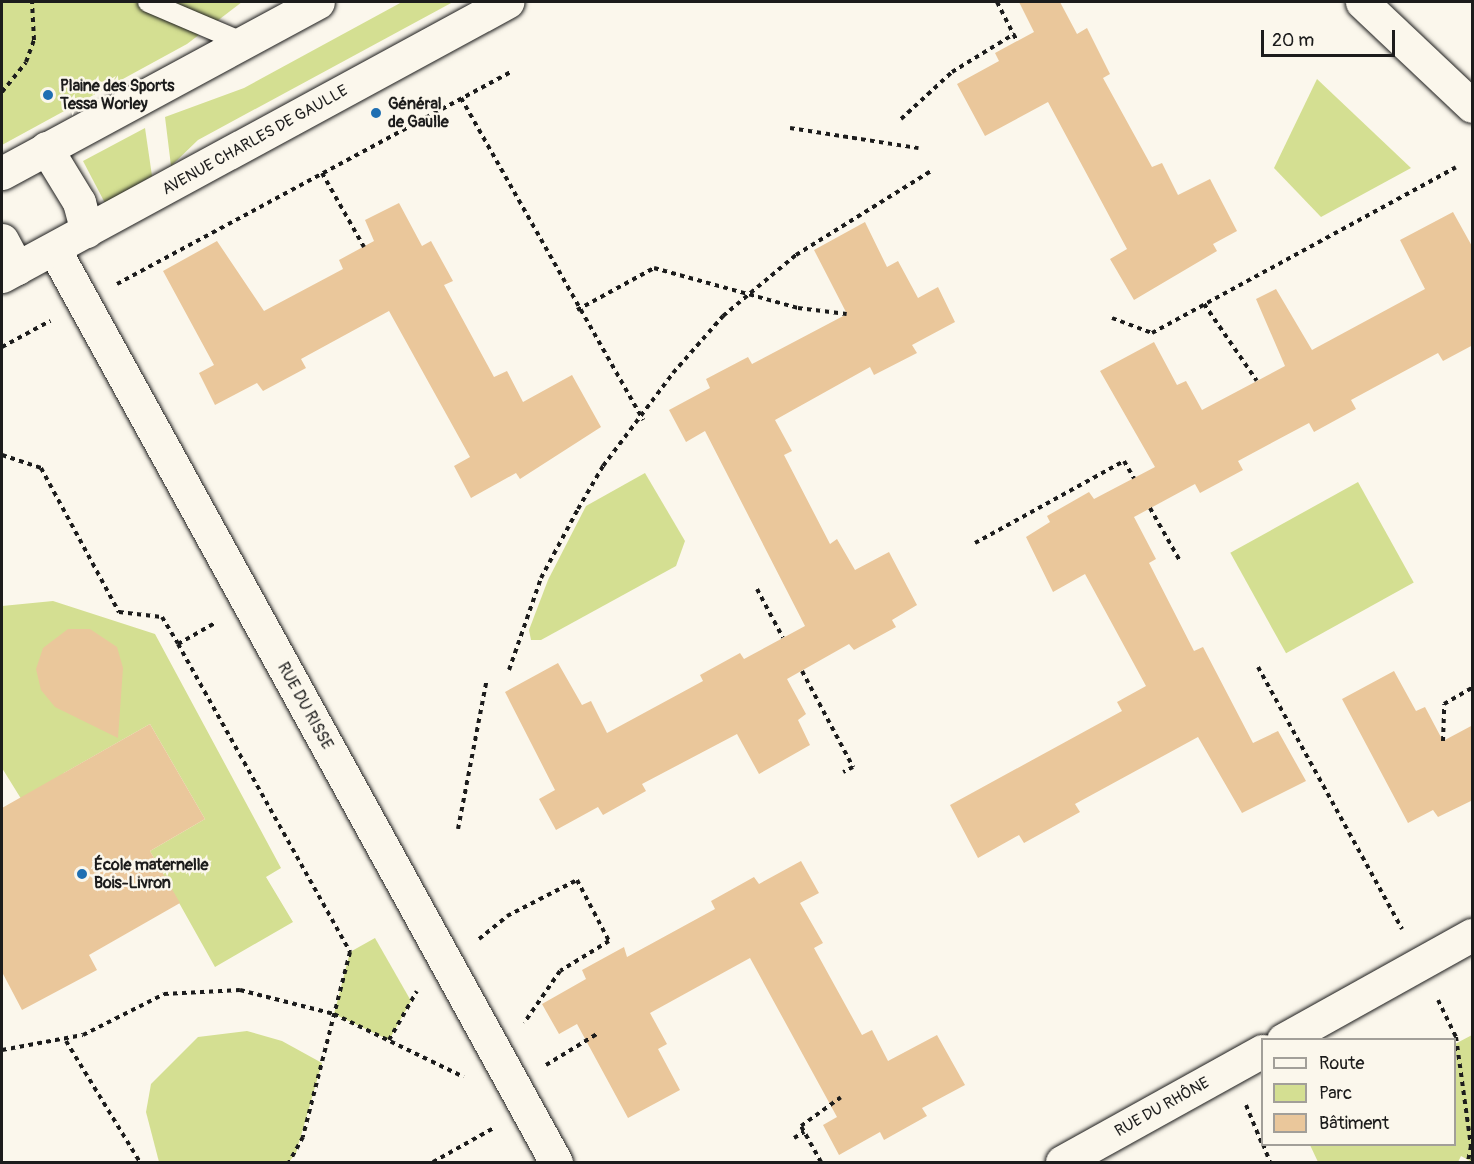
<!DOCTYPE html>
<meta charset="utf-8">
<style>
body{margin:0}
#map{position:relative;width:1474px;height:1164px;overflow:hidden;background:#fbf7ec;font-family:Pangolin,sans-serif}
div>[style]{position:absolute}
.green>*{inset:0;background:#d4df92;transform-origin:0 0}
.building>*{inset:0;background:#eac79b}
.path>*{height:4px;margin-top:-2px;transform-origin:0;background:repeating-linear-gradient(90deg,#1c1c1c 0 4.5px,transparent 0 9px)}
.roads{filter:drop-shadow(0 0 2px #1c1c1c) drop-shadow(0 0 2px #1c1c1c)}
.lane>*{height:20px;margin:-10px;padding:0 10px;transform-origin:10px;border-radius:10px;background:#fbf7ec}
.street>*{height:33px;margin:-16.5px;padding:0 16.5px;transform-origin:16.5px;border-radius:16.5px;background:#fbf7ec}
.secondary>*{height:33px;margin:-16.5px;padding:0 16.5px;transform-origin:16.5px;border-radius:16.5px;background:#fbf7ec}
.primary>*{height:33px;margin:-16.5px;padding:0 16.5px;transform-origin:16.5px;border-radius:16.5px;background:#fbf7ec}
.path-bridge>*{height:4px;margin-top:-2px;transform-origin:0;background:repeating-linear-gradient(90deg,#1c1c1c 0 4.5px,transparent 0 9px)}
.dots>*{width:16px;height:16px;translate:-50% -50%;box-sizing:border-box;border:3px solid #fbf7ec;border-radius:50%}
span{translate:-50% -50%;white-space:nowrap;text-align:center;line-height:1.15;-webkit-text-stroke:5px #fbf7ec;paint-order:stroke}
.poi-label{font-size:16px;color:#1c1c1c;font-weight:700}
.left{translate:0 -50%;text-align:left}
.street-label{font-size:16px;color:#1c1c1c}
.frame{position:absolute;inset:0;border:3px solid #1c1c1c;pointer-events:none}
.legend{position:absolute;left:1261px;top:1038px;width:195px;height:108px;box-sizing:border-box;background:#fbf7ec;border:2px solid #a29f99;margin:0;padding:8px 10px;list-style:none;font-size:18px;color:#1c1c1c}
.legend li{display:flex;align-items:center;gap:12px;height:30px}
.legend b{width:30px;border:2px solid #a29f99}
.scale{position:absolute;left:1261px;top:30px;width:134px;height:27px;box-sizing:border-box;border:3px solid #1c1c1c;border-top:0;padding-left:8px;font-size:18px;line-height:21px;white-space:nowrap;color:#1c1c1c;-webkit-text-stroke:4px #fbf7ec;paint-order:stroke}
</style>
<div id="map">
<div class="green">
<div style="clip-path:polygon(2px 2px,242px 2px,187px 44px,2px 145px)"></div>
<div style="clip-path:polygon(402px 2px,453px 2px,198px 140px,171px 166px,165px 117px,244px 88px)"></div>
<div style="clip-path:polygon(1317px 79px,1411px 168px,1321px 217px,1274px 168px)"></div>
<div style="clip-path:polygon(145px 128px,152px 176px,105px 203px,83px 161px)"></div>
<div style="clip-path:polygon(645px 473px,685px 541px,676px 566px,541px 640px,531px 640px,529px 630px,548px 580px,586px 506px)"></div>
<div style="left:1358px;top:482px;width:115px;height:146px;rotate:61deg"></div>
<div style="clip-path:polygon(53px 601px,155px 634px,281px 868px,266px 877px,293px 922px,215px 967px,150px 851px,205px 819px,150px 724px,64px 773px,33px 818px,2px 768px,2px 606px)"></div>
<div style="clip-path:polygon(375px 938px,411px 1001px,389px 1040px,334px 1014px,350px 952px)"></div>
<div style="clip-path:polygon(247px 1031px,282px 1041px,322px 1063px,296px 1153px,289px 1162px,159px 1162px,146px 1112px,151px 1084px,198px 1037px)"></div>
<div style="clip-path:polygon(1472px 1035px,1472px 1162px,1461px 1156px,1458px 1162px,1318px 1162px,1310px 1145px,1454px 1144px,1455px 1044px)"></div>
</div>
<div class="building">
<div style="clip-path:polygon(1019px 2px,1060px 2px,1077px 34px,1087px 28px,1110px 74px,1103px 78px,1152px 167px,1162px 163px,1178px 195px,1210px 179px,1237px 231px,1213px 244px,1217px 251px,1134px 300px,1110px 259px,1127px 249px,1048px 102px,985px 136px,957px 84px,999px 61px,995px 53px,1034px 32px)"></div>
<div style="clip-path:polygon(399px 203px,422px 246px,431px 241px,453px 281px,444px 285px,494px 377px,507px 371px,523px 402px,572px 375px,601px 427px,520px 479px,516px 473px,471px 498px,454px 466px,470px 457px,389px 311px,301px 359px,306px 368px,263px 391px,257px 383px,215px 405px,199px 373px,214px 365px,163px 271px,217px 241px,264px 311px,343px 269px,339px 260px,374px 241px,365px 220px)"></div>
<div style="clip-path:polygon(1453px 212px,1473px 248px,1473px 345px,1443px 361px,1438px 353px,1351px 400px,1356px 409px,1314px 432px,1309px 423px,1238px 461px,1243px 470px,1200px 493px,1195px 484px,1134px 517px,1156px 559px,1149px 563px,1194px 651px,1203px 647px,1253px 743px,1278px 731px,1306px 781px,1242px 813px,1198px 737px,1075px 804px,1080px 812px,1024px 843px,1019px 835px,978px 858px,950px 805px,1122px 711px,1117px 702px,1146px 686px,1085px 574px,1053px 592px,1026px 537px,1050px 522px,1047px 516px,1089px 492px,1094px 499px,1155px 467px,1100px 371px,1154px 342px,1177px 385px,1186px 381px,1202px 410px,1285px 366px,1256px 299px,1276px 289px,1312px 350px,1425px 289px,1400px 240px)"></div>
<div style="clip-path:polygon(865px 222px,887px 267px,898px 261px,918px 298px,938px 287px,955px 322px,912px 345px,917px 353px,874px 375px,870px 367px,775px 420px,792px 451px,784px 455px,830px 544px,837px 539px,855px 570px,889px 552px,917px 605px,892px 620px,896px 627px,854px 650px,849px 644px,787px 679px,806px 714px,798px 720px,810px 745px,759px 774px,737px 734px,642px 784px,646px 791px,603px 815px,598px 807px,556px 830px,539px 799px,555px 790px,505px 692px,558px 663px,582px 705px,591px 701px,607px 733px,703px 681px,700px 675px,740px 653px,744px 659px,805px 626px,705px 431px,686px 442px,669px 410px,710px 388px,706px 379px,748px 357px,752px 364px,847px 314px,814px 250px)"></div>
<div style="clip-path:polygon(68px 629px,90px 629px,117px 647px,123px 668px,118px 738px,55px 707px,41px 690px,36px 669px,43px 648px)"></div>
<div style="clip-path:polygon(1394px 671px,1416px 711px,1425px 707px,1443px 741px,1473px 725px,1473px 800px,1438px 817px,1433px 810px,1408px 823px,1342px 699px)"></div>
<div style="clip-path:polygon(150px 724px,205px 819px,150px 851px,180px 903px,89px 955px,97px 970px,22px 1010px,2px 972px,2px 808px)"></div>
<div style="clip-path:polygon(801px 861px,819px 893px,800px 903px,823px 943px,814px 948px,862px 1035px,872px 1030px,888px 1061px,937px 1035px,965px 1085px,922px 1108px,927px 1116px,884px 1140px,880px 1132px,839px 1155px,823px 1125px,837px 1117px,750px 958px,650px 1013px,667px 1044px,658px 1049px,680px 1090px,628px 1118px,577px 1024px,559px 1034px,542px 1004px,586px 979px,582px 970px,624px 947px,627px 957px,715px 909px,711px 901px,754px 877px,759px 884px)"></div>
</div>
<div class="path">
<div style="left:997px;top:2px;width:44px;rotate:62.9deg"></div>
<div style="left:2px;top:92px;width:38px;rotate:-51deg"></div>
<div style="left:26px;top:62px;width:23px;rotate:-70deg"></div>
<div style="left:34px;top:40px;width:38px;rotate:-93deg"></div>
<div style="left:461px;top:98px;width:370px;rotate:60.5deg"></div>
<div style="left:901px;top:119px;width:69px;rotate:-42.7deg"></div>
<div style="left:952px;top:72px;width:73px;rotate:-31.5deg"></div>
<div style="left:790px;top:128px;width:130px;rotate:8.9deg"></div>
<div style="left:322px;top:173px;width:85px;rotate:60.4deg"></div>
<div style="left:117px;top:284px;width:449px;rotate:-28.3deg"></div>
<div style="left:1204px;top:304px;width:93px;rotate:55.5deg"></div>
<div style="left:798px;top:308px;width:49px;rotate:7deg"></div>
<div style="left:577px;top:310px;width:88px;rotate:-28.6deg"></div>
<div style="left:1112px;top:318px;width:43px;rotate:20.6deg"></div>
<div style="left:1152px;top:333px;width:346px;rotate:-28.6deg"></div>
<div style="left:2px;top:347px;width:55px;rotate:-28.4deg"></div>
<div style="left:2px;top:455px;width:41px;rotate:18.4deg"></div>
<div style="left:41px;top:468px;width:164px;rotate:61.6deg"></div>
<div style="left:119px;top:612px;width:43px;rotate:6.6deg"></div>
<div style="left:162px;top:617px;width:31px;rotate:59deg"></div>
<div style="left:178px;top:644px;width:43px;rotate:-29.6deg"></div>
<div style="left:1150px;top:508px;width:61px;rotate:60.5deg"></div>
<div style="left:975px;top:543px;width:170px;rotate:-28.8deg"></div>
<div style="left:1124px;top:461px;width:20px;rotate:60deg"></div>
<div style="left:757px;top:589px;width:55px;rotate:62deg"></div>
<div style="left:178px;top:644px;width:353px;rotate:60.8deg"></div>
<div style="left:350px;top:952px;width:191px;rotate:104.3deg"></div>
<div style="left:303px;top:1137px;width:29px;rotate:119deg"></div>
<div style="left:1258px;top:667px;width:299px;rotate:61.2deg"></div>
<div style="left:509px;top:670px;width:97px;rotate:-70.8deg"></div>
<div style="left:541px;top:578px;width:78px;rotate:-61.8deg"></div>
<div style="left:578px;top:509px;width:50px;rotate:-59.8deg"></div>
<div style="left:603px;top:466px;width:116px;rotate:-53deg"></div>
<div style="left:673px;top:373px;width:76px;rotate:-48.7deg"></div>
<div style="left:723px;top:316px;width:95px;rotate:-39.9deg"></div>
<div style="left:796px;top:255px;width:159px;rotate:-31.9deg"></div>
<div style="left:802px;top:671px;width:109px;rotate:62deg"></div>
<div style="left:853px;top:767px;width:11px;rotate:153deg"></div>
<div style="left:1443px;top:741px;width:37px;rotate:-88deg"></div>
<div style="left:1444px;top:704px;width:32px;rotate:-30deg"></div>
<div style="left:458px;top:829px;width:149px;rotate:-79.1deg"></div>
<div style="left:479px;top:939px;width:36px;rotate:-39deg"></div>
<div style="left:507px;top:916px;width:79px;rotate:-27.2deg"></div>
<div style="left:577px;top:880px;width:69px;rotate:62.3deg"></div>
<div style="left:609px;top:941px;width:57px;rotate:148.5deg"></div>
<div style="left:560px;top:971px;width:63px;rotate:124.7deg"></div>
<div style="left:1438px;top:1000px;width:41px;rotate:64.1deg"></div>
<div style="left:1456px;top:1037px;width:110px;rotate:82.2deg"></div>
<div style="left:1471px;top:1146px;width:16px;rotate:101deg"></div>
<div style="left:389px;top:1040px;width:56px;rotate:-60.3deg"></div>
<div style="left:66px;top:1041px;width:142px;rotate:58.6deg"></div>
<div style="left:2px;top:1050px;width:82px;rotate:-10.5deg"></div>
<div style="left:83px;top:1035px;width:91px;rotate:-26.8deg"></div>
<div style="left:164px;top:994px;width:76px;rotate:-3deg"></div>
<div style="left:240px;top:990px;width:97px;rotate:14.3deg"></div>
<div style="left:334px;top:1014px;width:144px;rotate:25.9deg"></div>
<div style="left:546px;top:1065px;width:60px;rotate:-31.3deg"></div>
<div style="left:1246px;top:1105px;width:42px;rotate:67.7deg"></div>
<div style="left:794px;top:1138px;width:12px;rotate:-31deg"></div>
<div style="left:1263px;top:1144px;width:19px;rotate:69deg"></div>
<div style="left:433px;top:1162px;width:68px;rotate:-29.2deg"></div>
<div style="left:821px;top:1162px;width:41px;rotate:-119.1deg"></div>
<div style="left:801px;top:1126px;width:49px;rotate:-35.9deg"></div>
</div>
<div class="roads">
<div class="lane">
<div style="left:148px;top:2px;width:102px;rotate:23.1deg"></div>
</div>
<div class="street">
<div style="left:54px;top:249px;width:1042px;rotate:61.2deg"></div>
<div style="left:1283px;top:1040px;width:216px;rotate:-29.1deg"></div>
<div style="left:1062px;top:1162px;width:229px;rotate:-29deg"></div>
</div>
<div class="secondary">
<div style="left:1362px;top:2px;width:151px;rotate:43.4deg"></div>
</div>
<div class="primary">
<div style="left:46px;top:148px;width:63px;rotate:58.6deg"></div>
<div style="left:79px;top:202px;width:30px;rotate:75deg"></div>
<div style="left:2px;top:173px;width:359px;rotate:-28.4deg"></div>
<div style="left:2px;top:240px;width:32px;rotate:62deg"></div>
<div style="left:2px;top:276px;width:575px;rotate:-28.48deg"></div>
</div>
</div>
<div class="path-bridge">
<div style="left:654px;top:268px;width:149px;rotate:15.5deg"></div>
</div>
<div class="dots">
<div style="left:48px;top:95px;background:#1f6fb2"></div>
<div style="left:376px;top:113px;background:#1f6fb2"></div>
<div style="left:82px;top:874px;background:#1f6fb2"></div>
</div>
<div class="poi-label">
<span class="left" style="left:60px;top:95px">Plaine des Sports<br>Tessa Worley</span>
<span class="left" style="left:388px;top:113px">Général<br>de Gaulle</span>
<span class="left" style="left:94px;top:874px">École maternelle<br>Bois-Livron</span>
</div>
<div class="street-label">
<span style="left:255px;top:140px;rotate:-29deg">AVENUE CHARLES DE GAULLE</span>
<span style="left:305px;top:706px;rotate:61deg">RUE DU RISSE</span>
<span style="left:1162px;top:1107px;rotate:-29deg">RUE DU RHÔNE</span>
</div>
<div class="frame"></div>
<ul class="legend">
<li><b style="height:8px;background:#fbf7ec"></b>Route</li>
<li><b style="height:16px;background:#d4df92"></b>Parc</li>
<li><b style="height:16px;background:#eac79b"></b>Bâtiment</li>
</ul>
<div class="scale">20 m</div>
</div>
